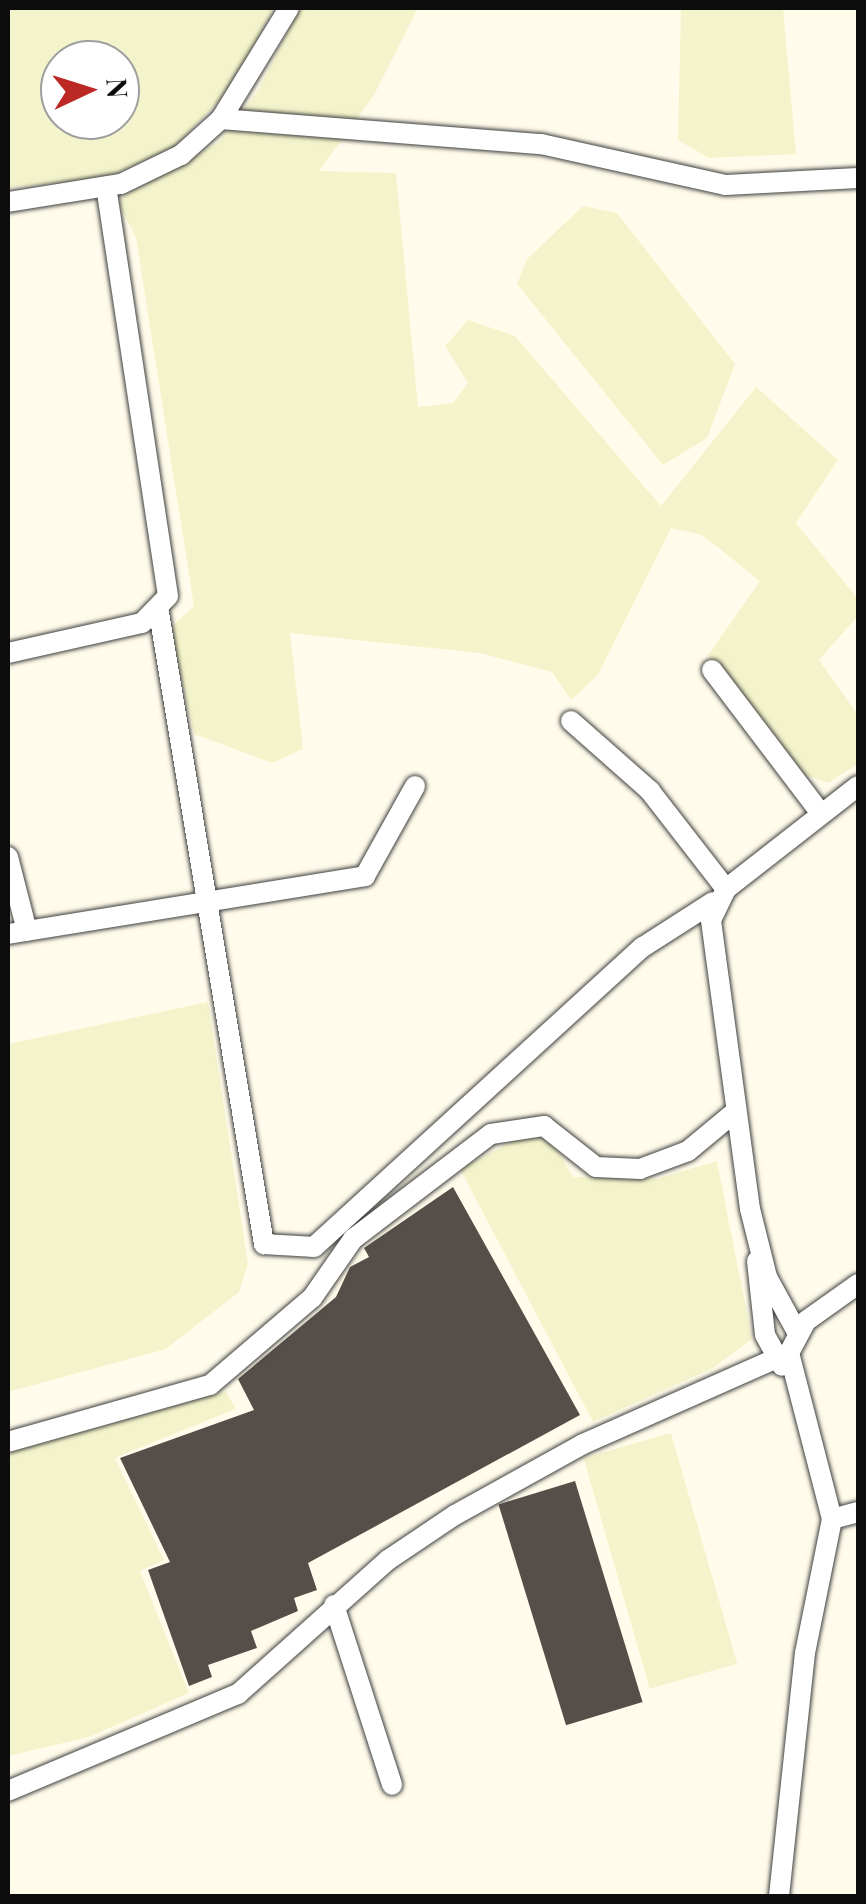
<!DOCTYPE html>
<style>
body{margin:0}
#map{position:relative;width:866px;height:1904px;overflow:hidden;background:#fffceb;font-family:"Playfair Display",serif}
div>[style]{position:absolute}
.farmland>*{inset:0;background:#f4f4cc;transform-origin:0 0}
.building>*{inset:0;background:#554e49;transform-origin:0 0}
.roads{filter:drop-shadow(0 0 2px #3f3f3f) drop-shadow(0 0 2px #3f3f3f)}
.street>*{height:20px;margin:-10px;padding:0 10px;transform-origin:10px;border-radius:10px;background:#fff}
span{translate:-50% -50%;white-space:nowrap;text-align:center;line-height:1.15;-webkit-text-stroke:10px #fff;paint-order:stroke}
.frame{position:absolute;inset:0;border:10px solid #0c0c0c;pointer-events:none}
.north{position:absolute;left:40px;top:40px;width:100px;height:100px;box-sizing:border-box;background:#fff;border:2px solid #9e9e9e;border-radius:50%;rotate:86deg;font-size:28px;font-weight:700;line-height:40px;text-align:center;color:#0c0c0c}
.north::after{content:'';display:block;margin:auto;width:35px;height:45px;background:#bc2824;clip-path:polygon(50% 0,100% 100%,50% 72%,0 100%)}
</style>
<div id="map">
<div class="farmland">
<div style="clip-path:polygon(evenodd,8px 8px,274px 8px,231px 88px,174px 148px,103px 179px,8px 187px,8px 8px,60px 60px,120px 60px,120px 120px,60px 120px,60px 60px)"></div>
<div style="clip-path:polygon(299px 8px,418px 8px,374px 95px,319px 171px,396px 173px,418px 407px,453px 403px,468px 383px,445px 346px,468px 320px,515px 336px,661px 506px,756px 387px,838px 460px,796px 523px,858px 599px,858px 616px,819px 660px,858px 715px,858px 764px,828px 783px,799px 773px,708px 655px,760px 581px,702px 535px,671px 528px,598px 675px,571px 700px,552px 672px,479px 653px,290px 633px,303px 749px,272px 763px,194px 734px,170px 628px,194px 606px,136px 238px,117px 200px,219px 142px,258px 91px)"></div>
<div style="clip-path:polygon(681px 8px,783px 8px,796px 154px,709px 158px,678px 140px)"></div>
<div style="clip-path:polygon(583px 206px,617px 213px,735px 364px,707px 438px,663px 465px,517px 284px,527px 259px)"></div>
<div style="clip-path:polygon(208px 1002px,248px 1264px,239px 1292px,166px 1349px,8px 1392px,8px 1044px)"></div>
<div style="clip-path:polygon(528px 1133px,553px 1143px,573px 1177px,656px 1179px,717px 1161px,752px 1339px,713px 1368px,593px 1422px,460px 1169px)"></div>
<div style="clip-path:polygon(226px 1391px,236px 1409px,115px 1458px,164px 1560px,140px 1571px,189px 1693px,89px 1737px,8px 1756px,8px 1448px)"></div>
<div style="left:671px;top:1433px;width:240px;height:91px;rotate:74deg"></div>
</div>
<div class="building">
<div style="clip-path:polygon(453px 1187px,580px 1415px,308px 1563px,317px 1590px,294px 1598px,298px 1611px,251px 1631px,257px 1648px,208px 1665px,212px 1677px,189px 1686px,148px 1570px,170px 1562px,120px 1458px,254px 1410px,238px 1379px,336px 1297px,350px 1267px,369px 1257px,364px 1248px)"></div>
<div style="left:575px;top:1481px;width:231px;height:80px;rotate:73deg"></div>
</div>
<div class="roads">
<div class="street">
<div style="left:221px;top:119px;width:321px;rotate:4.5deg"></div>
<div style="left:541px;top:144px;width:189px;rotate:12.5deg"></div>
<div style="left:726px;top:185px;width:132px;rotate:-3deg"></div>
<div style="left:8px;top:202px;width:114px;rotate:-9.1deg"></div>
<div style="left:121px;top:184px;width:67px;rotate:-25.8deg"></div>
<div style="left:181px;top:155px;width:54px;rotate:-42deg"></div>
<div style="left:221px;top:119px;width:130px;rotate:-58.5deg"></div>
<div style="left:159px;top:613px;width:640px;rotate:80.55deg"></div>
<div style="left:264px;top:1244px;width:50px;rotate:3.4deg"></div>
<div style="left:314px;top:1247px;width:445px;rotate:-42.4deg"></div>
<div style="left:643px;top:947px;width:83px;rotate:-32.7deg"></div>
<div style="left:8px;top:653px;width:137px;rotate:-12.6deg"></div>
<div style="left:142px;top:623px;width:37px;rotate:-46deg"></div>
<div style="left:168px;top:596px;width:414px;rotate:-98.6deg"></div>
<div style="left:712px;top:670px;width:177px;rotate:52.8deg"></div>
<div style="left:571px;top:721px;width:106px;rotate:41.5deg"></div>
<div style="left:650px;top:791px;width:124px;rotate:52.2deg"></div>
<div style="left:8px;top:857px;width:76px;rotate:75.6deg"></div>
<div style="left:8px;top:934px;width:362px;rotate:-9.2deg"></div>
<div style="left:365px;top:876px;width:103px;rotate:-60.9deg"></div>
<div style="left:757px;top:1261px;width:74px;rotate:83.8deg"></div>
<div style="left:765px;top:1335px;width:35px;rotate:61deg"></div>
<div style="left:797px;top:1332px;width:63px;rotate:-118.6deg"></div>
<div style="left:767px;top:1277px;width:70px;rotate:-104deg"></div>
<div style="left:750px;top:1209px;width:292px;rotate:-97.7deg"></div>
<div style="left:711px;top:920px;width:34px;rotate:-64deg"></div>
<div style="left:726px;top:889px;width:167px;rotate:-38deg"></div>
<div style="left:8px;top:1442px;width:210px;rotate:-15.8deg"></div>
<div style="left:210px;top:1385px;width:134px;rotate:-40.5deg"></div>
<div style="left:312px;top:1298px;width:72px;rotate:-55.2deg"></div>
<div style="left:353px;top:1239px;width:173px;rotate:-37.3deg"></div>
<div style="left:491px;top:1134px;width:54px;rotate:-8.6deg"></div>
<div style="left:544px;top:1126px;width:66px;rotate:38.3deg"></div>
<div style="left:596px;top:1167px;width:44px;rotate:2.6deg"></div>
<div style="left:640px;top:1169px;width:51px;rotate:-20.6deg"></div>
<div style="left:688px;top:1151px;width:61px;rotate:-39.7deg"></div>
<div style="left:832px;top:1519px;width:171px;rotate:-104.5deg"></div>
<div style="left:789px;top:1353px;width:36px;rotate:-62deg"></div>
<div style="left:806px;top:1321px;width:64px;rotate:-35.4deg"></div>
<div style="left:334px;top:1605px;width:189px;rotate:72.1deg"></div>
<div style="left:8px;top:1791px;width:250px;rotate:-22.9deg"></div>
<div style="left:238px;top:1694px;width:201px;rotate:-41.8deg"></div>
<div style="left:388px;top:1560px;width:81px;rotate:-33.9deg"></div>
<div style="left:455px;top:1515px;width:146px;rotate:-29deg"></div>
<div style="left:583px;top:1444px;width:210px;rotate:-23.9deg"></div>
<div style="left:779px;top:1896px;width:244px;rotate:-83.9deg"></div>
<div style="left:805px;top:1653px;width:137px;rotate:-78.6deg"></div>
<div style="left:832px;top:1519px;width:27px;rotate:-15deg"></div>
</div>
</div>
<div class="frame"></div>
<div class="north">N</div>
</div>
